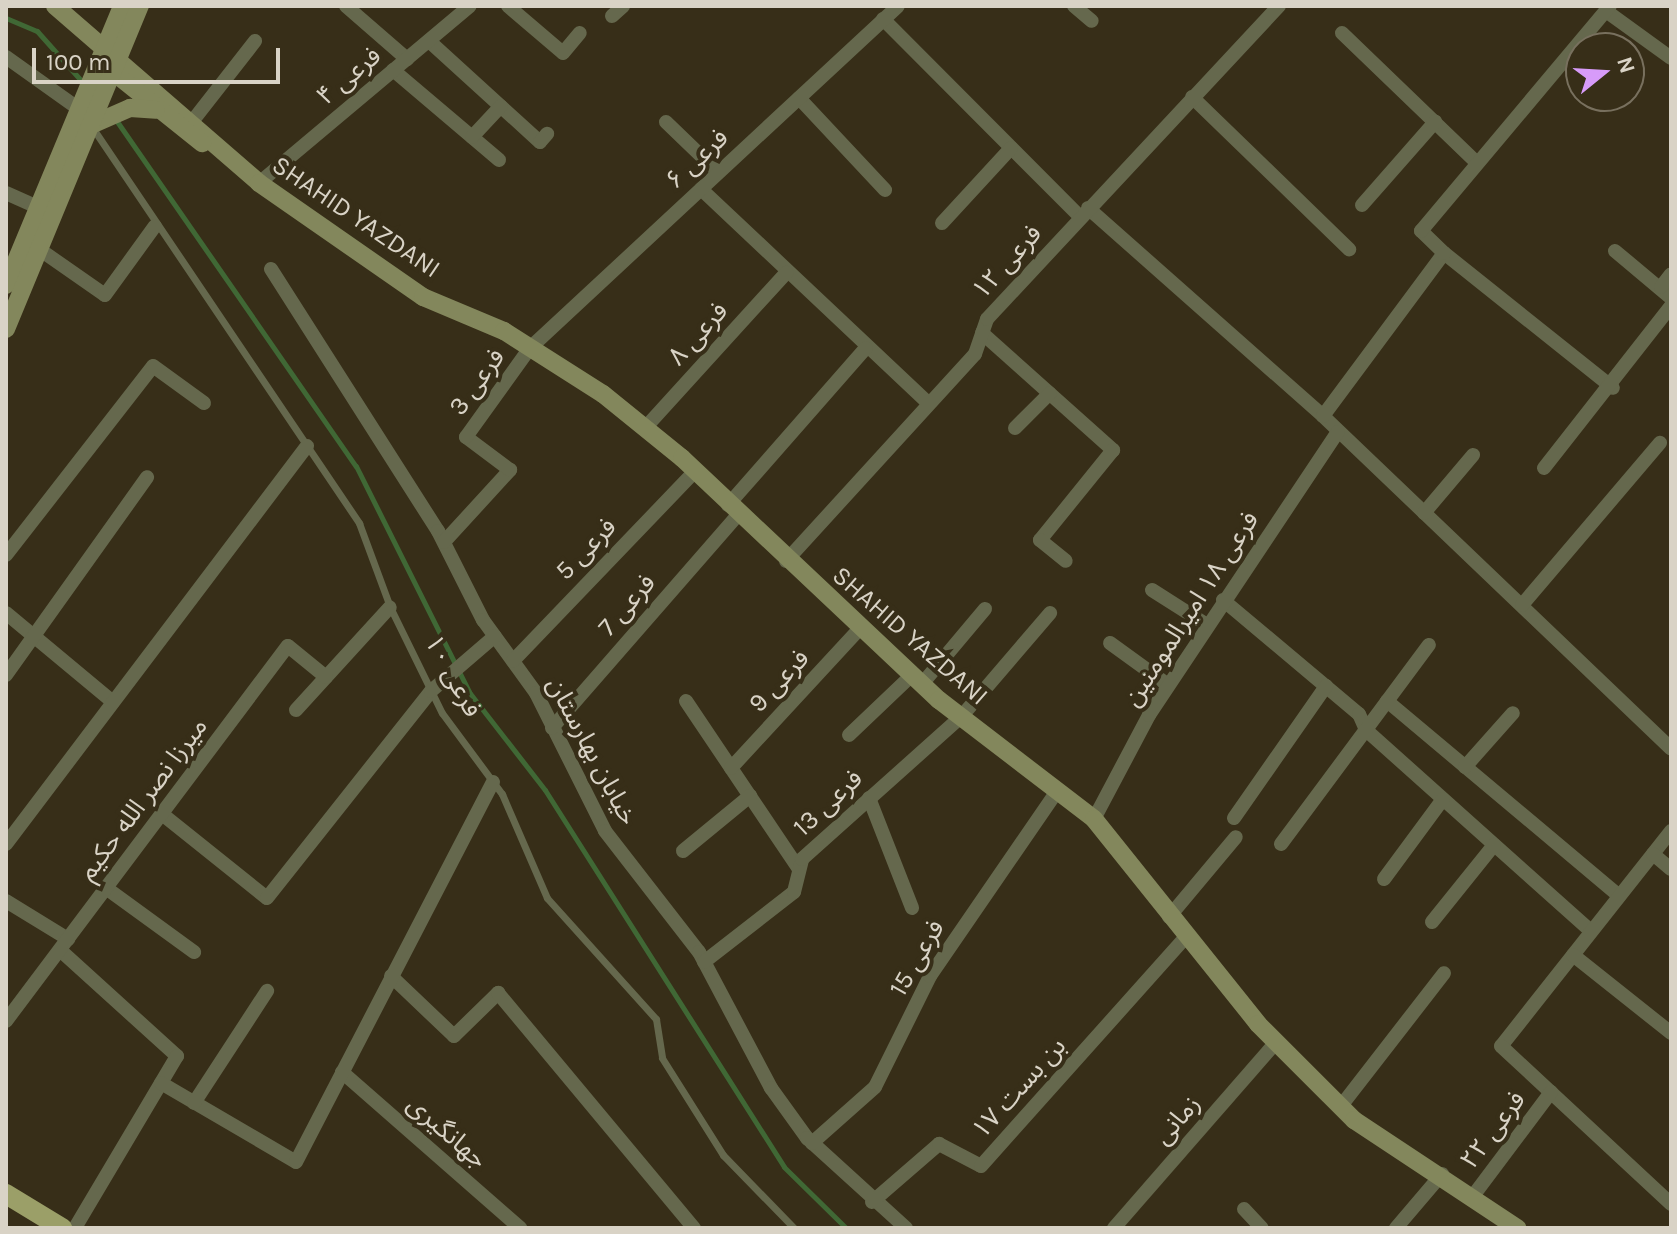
<!DOCTYPE html>
<meta charset="utf-8">
<style>
body{margin:0}
#map{position:relative;width:1677px;height:1234px;overflow:hidden;background:#372e18;font-family:Karla,"Noto Sans Arabic",sans-serif}
div>[style]{position:absolute}
.stream>*{height:5px;margin:-2.5px;padding:0 2.5px;transform-origin:2.5px;border-radius:2.5px;background:#406835}
.lane>*{height:7px;margin:-3.5px;padding:0 3.5px;transform-origin:3.5px;border-radius:3.5px;background:#65684d}
.street>*{height:14px;margin:-7px;padding:0 7px;transform-origin:7px;border-radius:7px;background:#65684d}
.secondary>*{height:18px;margin:-9px;padding:0 9px;transform-origin:9px;border-radius:9px;background:#83875c}
.primary>*{height:20px;margin:-10px;padding:0 10px;transform-origin:10px;border-radius:10px;background:#9b9f68}
span{translate:-50% -50%;white-space:nowrap;text-align:center;line-height:1.15;-webkit-text-stroke:8px #372e18;paint-order:stroke}
.street-label{font-size:26px;color:#d9d3c6}
.frame{position:absolute;inset:0;border:8px solid #d9d3c6;pointer-events:none}
.north{position:absolute;left:1565px;top:32px;width:80px;height:80px;box-sizing:border-box;background:#372e18;border:2px solid #78705e;border-radius:50%;rotate:72deg;font-size:22px;font-weight:700;line-height:32px;text-align:center;color:#d9d3c6}
.north::after{content:'';display:block;margin:auto;width:28px;height:36px;background:#d79bf9;clip-path:polygon(50% 0,100% 100%,50% 72%,0 100%)}
.scale{position:absolute;left:32px;top:48px;width:248px;height:36px;box-sizing:border-box;border:4px solid #d9d3c6;border-top:0;padding-left:10px;font-size:24px;line-height:28px;white-space:nowrap;color:#d9d3c6;-webkit-text-stroke:6px #372e18;paint-order:stroke}
</style>
<div id="map">
<div class="stream">
<div style="left:6px;top:18px;width:34px;rotate:23deg"></div>
<div style="left:37px;top:31px;width:74px;rotate:48.3deg"></div>
<div style="left:116px;top:120px;width:421px;rotate:55.3deg"></div>
<div style="left:356px;top:466px;width:253px;rotate:63.4deg"></div>
<div style="left:469px;top:692px;width:124px;rotate:52.2deg"></div>
<div style="left:545px;top:790px;width:446px;rotate:57.6deg"></div>
<div style="left:784px;top:1167px;width:87px;rotate:44.5deg"></div>
</div>
<div class="lane">
<div style="left:92px;top:127px;width:478px;rotate:56deg"></div>
<div style="left:359px;top:523px;width:90px;rotate:69.7deg"></div>
<div style="left:390px;top:607px;width:118px;rotate:63.9deg"></div>
<div style="left:442px;top:713px;width:101px;rotate:53.5deg"></div>
<div style="left:502px;top:794px;width:113px;rotate:66.6deg"></div>
<div style="left:547px;top:898px;width:163px;rotate:48deg"></div>
<div style="left:656px;top:1019px;width:39px;rotate:81deg"></div>
<div style="left:662px;top:1058px;width:115px;rotate:57.8deg"></div>
<div style="left:723px;top:1155px;width:102px;rotate:45.8deg"></div>
</div>
<div class="street">
<div style="left:346px;top:6px;width:81px;rotate:41deg"></div>
<div style="left:508px;top:6px;width:72px;rotate:40.5deg"></div>
<div style="left:563px;top:53px;width:26px;rotate:-50deg"></div>
<div style="left:1074px;top:6px;width:23px;rotate:40deg"></div>
<div style="left:1606px;top:11px;width:80px;rotate:35.9deg"></div>
<div style="left:612px;top:16px;width:15px;rotate:-42deg"></div>
<div style="left:883px;top:19px;width:279px;rotate:45.1deg"></div>
<div style="left:1342px;top:33px;width:186px;rotate:43.9deg"></div>
<div style="left:429px;top:41px;width:150px;rotate:42.3deg"></div>
<div style="left:540px;top:142px;width:11px;rotate:-49deg"></div>
<div style="left:6px;top:57px;width:90px;rotate:35.5deg"></div>
<div style="left:393px;top:70px;width:139px;rotate:40.3deg"></div>
<div style="left:1192px;top:97px;width:219px;rotate:44.1deg"></div>
<div style="left:799px;top:98px;width:126px;rotate:46.9deg"></div>
<div style="left:666px;top:122px;width:72px;rotate:43.9deg"></div>
<div style="left:191px;top:123px;width:104px;rotate:-52deg"></div>
<div style="left:472px;top:137px;width:42px;rotate:-46.9deg"></div>
<div style="left:259px;top:183px;width:275px;rotate:-40deg"></div>
<div style="left:701px;top:189px;width:313px;rotate:43.3deg"></div>
<div style="left:6px;top:193px;width:35px;rotate:24deg"></div>
<div style="left:1362px;top:205px;width:111px;rotate:-48.7deg"></div>
<div style="left:1088px;top:208px;width:314px;rotate:41.5deg"></div>
<div style="left:1323px;top:416px;width:481px;rotate:43.7deg"></div>
<div style="left:942px;top:223px;width:102px;rotate:-47.4deg"></div>
<div style="left:39px;top:249px;width:80px;rotate:34.9deg"></div>
<div style="left:105px;top:295px;width:85px;rotate:-54.1deg"></div>
<div style="left:1615px;top:251px;width:73px;rotate:40deg"></div>
<div style="left:1444px;top:253px;width:216px;rotate:38.6deg"></div>
<div style="left:271px;top:269px;width:311px;rotate:57.5deg"></div>
<div style="left:438px;top:531px;width:100px;rotate:63.2deg"></div>
<div style="left:483px;top:620px;width:90px;rotate:54deg"></div>
<div style="left:536px;top:693px;width:154px;rotate:63.4deg"></div>
<div style="left:605px;top:831px;width:153px;rotate:52.2deg"></div>
<div style="left:699px;top:952px;width:154px;rotate:62.1deg"></div>
<div style="left:771px;top:1088px;width:62px;rotate:54.2deg"></div>
<div style="left:807px;top:1138px;width:134px;rotate:42.3deg"></div>
<div style="left:1661px;top:287px;width:16px;rotate:-52deg"></div>
<div style="left:982px;top:333px;width:176px;rotate:41.8deg"></div>
<div style="left:1113px;top:450px;width:116px;rotate:129deg"></div>
<div style="left:1040px;top:540px;width:33px;rotate:39deg"></div>
<div style="left:1323px;top:416px;width:203px;rotate:-53.4deg"></div>
<div style="left:1444px;top:253px;width:32px;rotate:-136deg"></div>
<div style="left:1421px;top:231px;width:294px;rotate:-50deg"></div>
<div style="left:645px;top:428px;width:210px;rotate:-47.7deg"></div>
<div style="left:1015px;top:428px;width:49px;rotate:-45deg"></div>
<div style="left:1544px;top:468px;width:206px;rotate:-51.9deg"></div>
<div style="left:728px;top:505px;width:209px;rotate:-48.7deg"></div>
<div style="left:1424px;top:513px;width:76px;rotate:-49.8deg"></div>
<div style="left:444px;top:542px;width:98px;rotate:-47.5deg"></div>
<div style="left:510px;top:470px;width:55px;rotate:-143.1deg"></div>
<div style="left:466px;top:437px;width:110px;rotate:-54.3deg"></div>
<div style="left:530px;top:348px;width:502px;rotate:-42.9deg"></div>
<div style="left:6px;top:555px;width:239px;rotate:-52.1deg"></div>
<div style="left:153px;top:366px;width:63px;rotate:36deg"></div>
<div style="left:786px;top:561px;width:280px;rotate:-47.6deg"></div>
<div style="left:975px;top:354px;width:37px;rotate:-71deg"></div>
<div style="left:987px;top:319px;width:428px;rotate:-47deg"></div>
<div style="left:1152px;top:590px;width:65px;rotate:32.5deg"></div>
<div style="left:1223px;top:600px;width:177px;rotate:40deg"></div>
<div style="left:1359px;top:714px;width:17px;rotate:66deg"></div>
<div style="left:1366px;top:730px;width:302px;rotate:41.8deg"></div>
<div style="left:1522px;top:605px;width:213px;rotate:-49.6deg"></div>
<div style="left:6px;top:613px;width:139px;rotate:39.8deg"></div>
<div style="left:1110px;top:643px;width:72px;rotate:35.9deg"></div>
<div style="left:513px;top:661px;width:263px;rotate:-46.2deg"></div>
<div style="left:6px;top:675px;width:243px;rotate:-54.5deg"></div>
<div style="left:922px;top:684px;width:98px;rotate:-50deg"></div>
<div style="left:686px;top:701px;width:202px;rotate:56.1deg"></div>
<div style="left:1387px;top:701px;width:303px;rotate:40deg"></div>
<div style="left:296px;top:710px;width:139px;rotate:-47.6deg"></div>
<div style="left:552px;top:728px;width:283px;rotate:-48.9deg"></div>
<div style="left:849px;top:735px;width:87px;rotate:-43.6deg"></div>
<div style="left:1465px;top:767px;width:72px;rotate:-48.4deg"></div>
<div style="left:731px;top:768px;width:192px;rotate:-47.3deg"></div>
<div style="left:869px;top:798px;width:118px;rotate:68.6deg"></div>
<div style="left:162px;top:814px;width:134px;rotate:38.7deg"></div>
<div style="left:267px;top:898px;width:264px;rotate:-51.6deg"></div>
<div style="left:431px;top:691px;width:84px;rotate:-40.7deg"></div>
<div style="left:1234px;top:818px;width:161px;rotate:-55.1deg"></div>
<div style="left:1094px;top:819px;width:118px;rotate:-62.1deg"></div>
<div style="left:1149px;top:715px;width:340px;rotate:-56.3deg"></div>
<div style="left:1671px;top:831px;width:274px;rotate:128.3deg"></div>
<div style="left:1501px;top:1046px;width:232px;rotate:42.9deg"></div>
<div style="left:6px;top:844px;width:499px;rotate:-52.9deg"></div>
<div style="left:1281px;top:844px;width:248px;rotate:-53.4deg"></div>
<div style="left:683px;top:851px;width:87px;rotate:-39.4deg"></div>
<div style="left:1653px;top:854px;width:23px;rotate:40deg"></div>
<div style="left:1384px;top:879px;width:99px;rotate:-53.6deg"></div>
<div style="left:106px;top:888px;width:109px;rotate:36deg"></div>
<div style="left:6px;top:901px;width:73px;rotate:31.5deg"></div>
<div style="left:1169px;top:917px;width:104px;rotate:-50.1deg"></div>
<div style="left:1432px;top:922px;width:99px;rotate:-51.2deg"></div>
<div style="left:60px;top:950px;width:158px;rotate:42.2deg"></div>
<div style="left:177px;top:1056px;width:200px;rotate:120.7deg"></div>
<div style="left:1573px;top:955px;width:125px;rotate:38.5deg"></div>
<div style="left:704px;top:962px;width:114px;rotate:-37.9deg"></div>
<div style="left:794px;top:892px;width:34px;rotate:-76deg"></div>
<div style="left:802px;top:859px;width:213px;rotate:-41.8deg"></div>
<div style="left:961px;top:717px;width:137px;rotate:-49.4deg"></div>
<div style="left:391px;top:976px;width:87px;rotate:43.6deg"></div>
<div style="left:454px;top:1036px;width:62px;rotate:-44.3deg"></div>
<div style="left:498px;top:993px;width:306px;rotate:50.2deg"></div>
<div style="left:6px;top:1021px;width:469px;rotate:-53.1deg"></div>
<div style="left:288px;top:646px;width:49px;rotate:39.2deg"></div>
<div style="left:342px;top:1072px;width:237px;rotate:41.2deg"></div>
<div style="left:161px;top:1083px;width:156px;rotate:30.3deg"></div>
<div style="left:296px;top:1162px;width:428px;rotate:-62.6deg"></div>
<div style="left:194px;top:1103px;width:134px;rotate:-56.9deg"></div>
<div style="left:1341px;top:1106px;width:168px;rotate:-52.2deg"></div>
<div style="left:812px;top:1143px;width:84px;rotate:-41.6deg"></div>
<div style="left:875px;top:1087px;width:124px;rotate:-63.6deg"></div>
<div style="left:930px;top:976px;width:226px;rotate:-55.5deg"></div>
<div style="left:1473px;top:1196px;width:130px;rotate:-53.1deg"></div>
<div style="left:872px;top:1202px;width:89px;rotate:-40.9deg"></div>
<div style="left:939px;top:1144px;width:47px;rotate:27.6deg"></div>
<div style="left:981px;top:1166px;width:307px;rotate:-48.2deg"></div>
<div style="left:1244px;top:1209px;width:26px;rotate:47deg"></div>
<div style="left:1114px;top:1228px;width:247px;rotate:-48.9deg"></div>
<div style="left:1396px;top:1228px;width:71px;rotate:-49.6deg"></div>
</div>
<div class="secondary">
<div style="left:55px;top:6px;width:270px;rotate:40.9deg"></div>
<div style="left:259px;top:183px;width:200px;rotate:34.8deg"></div>
<div style="left:423px;top:297px;width:88px;rotate:22.8deg"></div>
<div style="left:504px;top:331px;width:117px;rotate:32.5deg"></div>
<div style="left:603px;top:394px;width:102px;rotate:39deg"></div>
<div style="left:682px;top:458px;width:353px;rotate:43.3deg"></div>
<div style="left:939px;top:700px;width:195px;rotate:37.5deg"></div>
<div style="left:1094px;top:819px;width:263px;rotate:51.3deg"></div>
<div style="left:1258px;top:1024px;width:136px;rotate:45deg"></div>
<div style="left:1354px;top:1120px;width:196px;rotate:33.5deg"></div>
<div style="left:107px;top:67px;width:122px;rotate:38.7deg"></div>
<div style="left:91px;top:125px;width:43px;rotate:-23.6deg"></div>
<div style="left:130px;top:108px;width:26px;rotate:4deg"></div>
<div style="left:6px;top:285px;width:302px;rotate:-67.4deg"></div>
<div style="left:6px;top:329px;width:350px;rotate:-67.5deg"></div>
</div>
<div class="primary">
<div style="left:6px;top:1194px;width:66px;rotate:31.3deg"></div>
</div>
<div class="street-label">
<span style="left:349px;top:76px;rotate:-40deg">فرعی ۴</span>
<span style="left:697px;top:159px;rotate:-43deg">فرعی ۶</span>
<span style="left:356px;top:217px;rotate:34deg">SHAHID YAZDANI</span>
<span style="left:1007px;top:262px;rotate:-48deg">فرعی ۱۲</span>
<span style="left:698px;top:334px;rotate:-48deg">فرعی ۸</span>
<span style="left:477px;top:382px;rotate:-54deg">فرعی 3</span>
<span style="left:586px;top:549px;rotate:-46deg">فرعی 5</span>
<span style="left:627px;top:605px;rotate:-49deg">فرعی 7</span>
<span style="left:1191px;top:609px;rotate:-57deg">فرعی ۱۸ امیرالمومنین</span>
<span style="left:910px;top:636px;rotate:41deg">SHAHID YAZDANI</span>
<span style="left:453px;top:676px;rotate:61deg">فرعی ۱۰</span>
<span style="left:779px;top:681px;rotate:-47deg">فرعی 9</span>
<span style="left:592px;top:751px;rotate:62deg">خیابان بهارستان</span>
<span style="left:143px;top:799px;rotate:-53deg">میرزا نصر الله حکیم</span>
<span style="left:828px;top:803px;rotate:-43deg">فرعی 13</span>
<span style="left:917px;top:958px;rotate:-60deg">فرعی 15</span>
<span style="left:1019px;top:1088px;rotate:-48deg">بن بست ۱۷</span>
<span style="left:1177px;top:1120px;rotate:-49deg">زمانی</span>
<span style="left:1493px;top:1130px;rotate:-53deg">فرعی ۲۲</span>
<span style="left:447px;top:1132px;rotate:41deg">جهانگیری</span>
</div>
<div class="frame"></div>
<div class="north">N</div>
<div class="scale">100 m</div>
</div>
